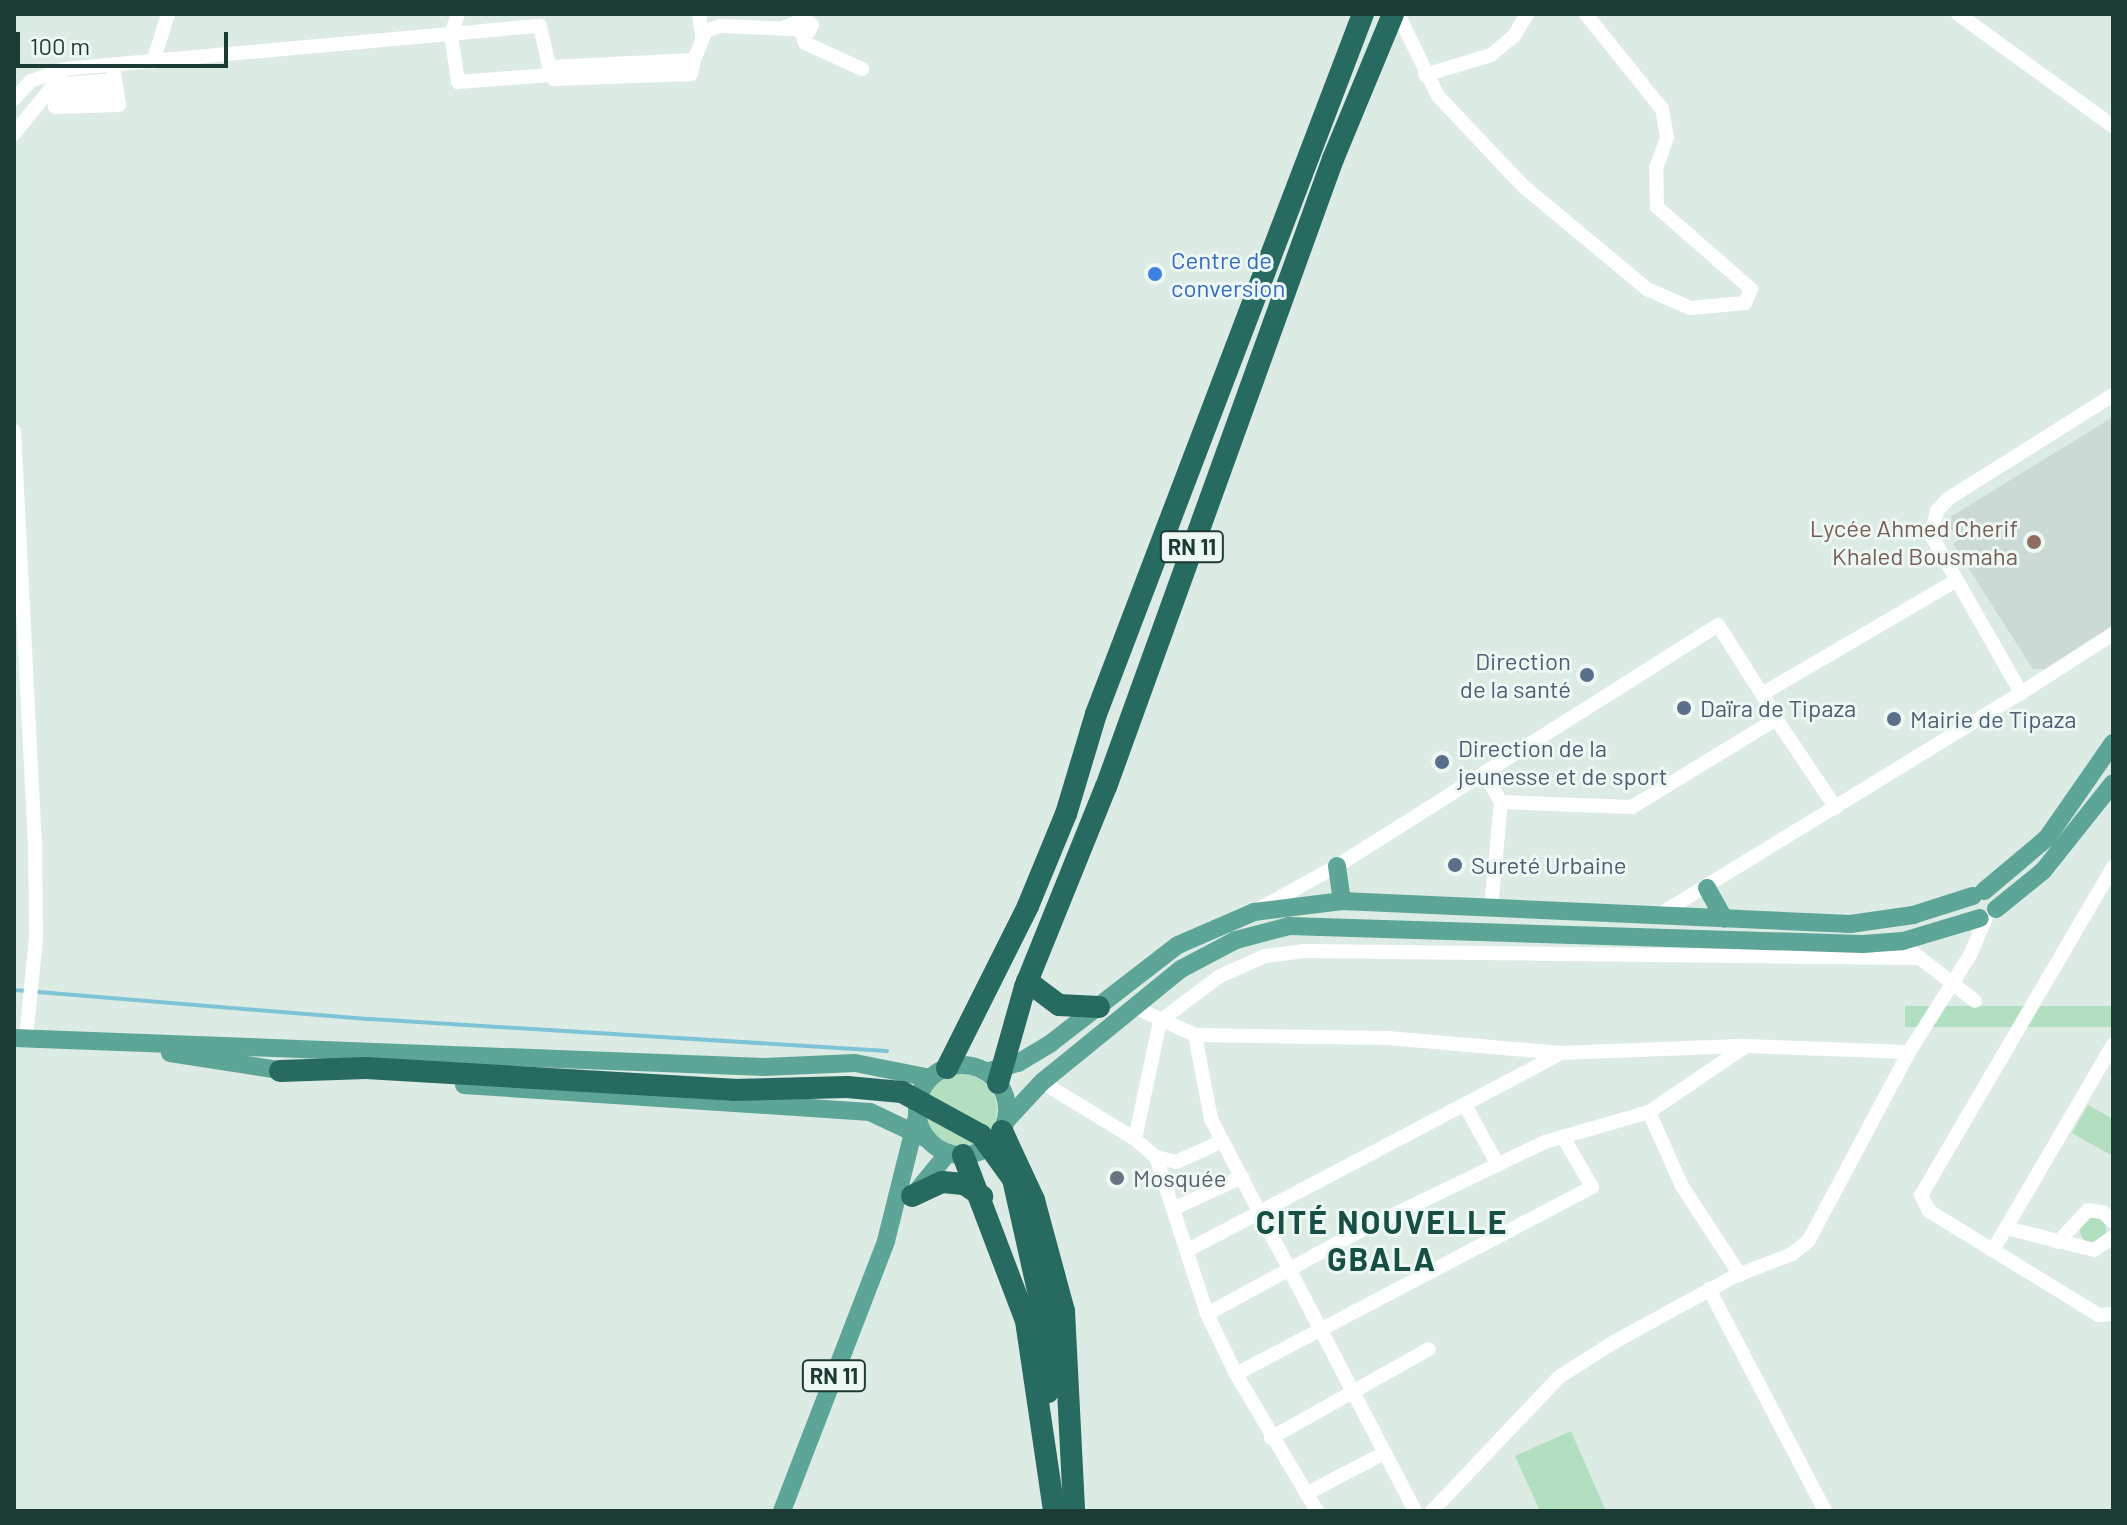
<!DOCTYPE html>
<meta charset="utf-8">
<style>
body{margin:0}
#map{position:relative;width:2127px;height:1525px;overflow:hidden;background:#ddebe5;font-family:Barlow,sans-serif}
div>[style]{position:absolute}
.built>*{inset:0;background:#cbdad4}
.green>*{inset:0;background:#b3dfc1;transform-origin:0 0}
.round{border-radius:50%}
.stream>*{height:4px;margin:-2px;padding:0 2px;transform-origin:2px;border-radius:2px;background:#7ec4d6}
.minor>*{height:14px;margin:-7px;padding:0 7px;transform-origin:7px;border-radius:7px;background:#fff}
.major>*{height:18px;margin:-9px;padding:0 9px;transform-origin:9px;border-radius:9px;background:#5da596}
.major>.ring{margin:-9px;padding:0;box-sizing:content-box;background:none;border:18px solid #5da596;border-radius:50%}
.highway>*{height:22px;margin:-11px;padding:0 11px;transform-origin:11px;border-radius:11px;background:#266a60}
.dots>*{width:22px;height:22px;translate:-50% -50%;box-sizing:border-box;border:4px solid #edf7f3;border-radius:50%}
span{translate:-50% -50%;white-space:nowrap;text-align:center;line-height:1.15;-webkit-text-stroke:6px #edf7f3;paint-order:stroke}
.shield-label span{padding:2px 6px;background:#edf7f3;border:2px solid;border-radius:6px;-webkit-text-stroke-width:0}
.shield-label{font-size:22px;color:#1d3b35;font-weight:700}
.shop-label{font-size:24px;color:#366cbe}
.left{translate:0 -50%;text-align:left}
.education-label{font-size:24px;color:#785e54}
.right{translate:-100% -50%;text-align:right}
.service-label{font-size:24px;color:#4e5e75}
.worship-label{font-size:24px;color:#5b616d}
.district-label{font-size:32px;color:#184f44;font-weight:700;letter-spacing:2px}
.frame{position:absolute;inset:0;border:16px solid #1d3b35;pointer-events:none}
.scale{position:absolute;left:16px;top:32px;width:212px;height:36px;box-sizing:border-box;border:4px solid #1d3b35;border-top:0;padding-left:10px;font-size:24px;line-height:28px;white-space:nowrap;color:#1d3b35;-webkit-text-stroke:6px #edf7f3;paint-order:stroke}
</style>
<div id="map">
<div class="built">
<div style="clip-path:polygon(2113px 417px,2113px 625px,2046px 669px,2033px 669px,1953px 544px,1958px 540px,1950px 527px,1952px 516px)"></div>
</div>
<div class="green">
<div style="left:2113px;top:1006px;width:21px;height:208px;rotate:90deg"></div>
<div class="round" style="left:925px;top:1074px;width:72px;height:72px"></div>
<div style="clip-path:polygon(2088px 1105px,2113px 1119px,2113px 1156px,2072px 1133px)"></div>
<div class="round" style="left:2080px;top:1217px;width:26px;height:26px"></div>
<div style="clip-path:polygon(1571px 1431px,1606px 1511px,1540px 1511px,1515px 1456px)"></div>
</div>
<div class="stream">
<div style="left:14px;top:990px;width:357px;rotate:4.7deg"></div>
<div style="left:370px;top:1019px;width:518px;rotate:3.54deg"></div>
</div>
<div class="minor">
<div style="left:458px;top:14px;width:21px;rotate:109deg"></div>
<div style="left:451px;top:34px;width:49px;rotate:81.7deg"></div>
<div style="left:458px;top:82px;width:93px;rotate:-4.3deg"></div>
<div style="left:551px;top:75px;width:5px;rotate:53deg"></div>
<div style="left:554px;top:79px;width:137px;rotate:-2.1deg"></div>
<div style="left:691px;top:74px;width:14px;rotate:-78deg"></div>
<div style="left:699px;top:14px;width:22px;rotate:82deg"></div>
<div style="left:1398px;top:14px;width:91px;rotate:64deg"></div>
<div style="left:1438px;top:96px;width:124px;rotate:46.6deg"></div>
<div style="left:1523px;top:186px;width:161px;rotate:39.7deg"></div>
<div style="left:1647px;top:289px;width:47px;rotate:23.8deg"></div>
<div style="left:1690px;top:308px;width:55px;rotate:-5.2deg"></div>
<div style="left:1745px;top:303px;width:15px;rotate:-67deg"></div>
<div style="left:1751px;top:289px;width:125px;rotate:-138.9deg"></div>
<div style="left:1657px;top:207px;width:39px;rotate:-91deg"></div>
<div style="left:1656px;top:168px;width:33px;rotate:-70deg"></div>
<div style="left:1667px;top:137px;width:28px;rotate:-100deg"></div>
<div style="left:1662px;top:109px;width:122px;rotate:-128.7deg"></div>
<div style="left:1958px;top:14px;width:191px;rotate:35.9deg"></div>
<div style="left:785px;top:27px;width:6px;rotate:-18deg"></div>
<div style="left:791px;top:25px;width:11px;rotate:-27deg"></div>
<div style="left:801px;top:20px;width:4px;rotate:-14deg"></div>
<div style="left:805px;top:19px;width:9px;rotate:41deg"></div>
<div style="left:812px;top:25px;width:7px;rotate:117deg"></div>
<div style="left:809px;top:31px;width:10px;rotate:-174deg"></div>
<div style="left:799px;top:30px;width:10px;rotate:-79deg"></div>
<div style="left:153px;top:62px;width:50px;rotate:-72.6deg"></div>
<div style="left:113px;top:65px;width:15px;rotate:82deg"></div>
<div style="left:115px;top:80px;width:11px;rotate:80deg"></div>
<div style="left:117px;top:91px;width:14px;rotate:82deg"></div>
<div style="left:119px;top:105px;width:64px;rotate:178.2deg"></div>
<div style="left:55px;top:107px;width:13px;rotate:-94deg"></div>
<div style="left:54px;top:94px;width:16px;rotate:-40deg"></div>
<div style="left:66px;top:84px;width:49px;rotate:-4.7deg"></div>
<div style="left:550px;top:67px;width:144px;rotate:-2.8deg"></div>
<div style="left:694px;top:60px;width:31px;rotate:-68deg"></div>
<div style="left:706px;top:31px;width:15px;rotate:-20deg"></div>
<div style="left:720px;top:26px;width:74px;rotate:2.3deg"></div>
<div style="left:794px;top:29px;width:9px;rotate:21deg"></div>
<div style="left:802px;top:32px;width:11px;rotate:75deg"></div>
<div style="left:805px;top:43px;width:63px;rotate:24.5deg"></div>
<div style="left:1425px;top:75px;width:69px;rotate:-16.9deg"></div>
<div style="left:1491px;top:55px;width:30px;rotate:-40deg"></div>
<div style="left:1514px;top:36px;width:26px;rotate:-59deg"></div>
<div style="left:45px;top:97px;width:72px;rotate:-4.8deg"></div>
<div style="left:14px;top:99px;width:25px;rotate:-47deg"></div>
<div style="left:31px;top:81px;width:35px;rotate:-20deg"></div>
<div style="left:64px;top:69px;width:478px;rotate:-5.2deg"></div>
<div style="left:540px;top:26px;width:50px;rotate:77.3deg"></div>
<div style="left:14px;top:134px;width:73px;rotate:-51.1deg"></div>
<div style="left:2113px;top:395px;width:195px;rotate:147.8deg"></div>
<div style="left:1948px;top:499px;width:16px;rotate:133deg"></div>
<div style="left:1937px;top:511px;width:25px;rotate:104deg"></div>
<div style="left:1931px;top:535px;width:182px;rotate:60.3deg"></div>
<div style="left:2021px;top:693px;width:109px;rotate:-32.7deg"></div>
<div style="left:14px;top:431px;width:410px;rotate:87.1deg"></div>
<div style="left:35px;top:840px;width:98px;rotate:89.4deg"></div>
<div style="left:36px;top:938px;width:100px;rotate:95.7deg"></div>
<div style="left:1776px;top:719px;width:107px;rotate:56deg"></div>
<div style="left:1484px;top:773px;width:34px;rotate:60deg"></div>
<div style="left:2113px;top:867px;width:380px;rotate:120.3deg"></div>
<div style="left:1921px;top:1195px;width:18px;rotate:63deg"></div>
<div style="left:1929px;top:1211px;width:199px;rotate:31.5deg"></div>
<div style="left:2099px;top:1315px;width:14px;rotate:-4deg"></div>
<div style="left:1491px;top:908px;width:106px;rotate:-84.6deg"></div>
<div style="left:1501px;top:802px;width:131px;rotate:2.2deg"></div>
<div style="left:1632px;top:807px;width:169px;rotate:-31.4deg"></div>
<div style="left:1776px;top:719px;width:29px;rotate:-119deg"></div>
<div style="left:1259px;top:909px;width:89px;rotate:-28.9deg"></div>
<div style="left:1337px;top:866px;width:451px;rotate:-32.3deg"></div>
<div style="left:1718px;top:625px;width:82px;rotate:57.5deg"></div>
<div style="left:1762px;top:694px;width:222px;rotate:-30.3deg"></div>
<div style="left:1657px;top:916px;width:427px;rotate:-31.5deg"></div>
<div style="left:1911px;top:951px;width:81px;rotate:38deg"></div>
<div style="left:1132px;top:1006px;width:69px;rotate:24.7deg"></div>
<div style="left:1195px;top:1035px;width:193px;rotate:0.9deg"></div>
<div style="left:1388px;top:1038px;width:173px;rotate:5deg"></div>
<div style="left:1560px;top:1053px;width:186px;rotate:-2.2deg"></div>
<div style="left:1746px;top:1046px;width:163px;rotate:2.1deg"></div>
<div style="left:1195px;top:1035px;width:86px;rotate:79.2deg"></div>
<div style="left:1211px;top:1119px;width:442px;rotate:62.5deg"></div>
<div style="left:1042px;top:1082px;width:109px;rotate:31.5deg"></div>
<div style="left:1135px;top:1139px;width:28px;rotate:41deg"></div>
<div style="left:1156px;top:1157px;width:165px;rotate:72deg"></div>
<div style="left:1207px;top:1314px;width:67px;rotate:64.2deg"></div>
<div style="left:1236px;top:1374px;width:159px;rotate:59.4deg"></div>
<div style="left:1465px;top:1105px;width:68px;rotate:61.2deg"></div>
<div style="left:1649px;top:1112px;width:81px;rotate:66deg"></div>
<div style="left:1682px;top:1186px;width:106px;rotate:56.9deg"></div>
<div style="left:1135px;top:1139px;width:121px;rotate:-78deg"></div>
<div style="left:1160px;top:1021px;width:75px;rotate:-36.9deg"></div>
<div style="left:1220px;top:976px;width:49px;rotate:-24deg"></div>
<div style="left:1265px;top:956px;width:41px;rotate:-7deg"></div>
<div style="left:1306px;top:951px;width:611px;rotate:0.66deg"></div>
<div style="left:1156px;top:1157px;width:21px;rotate:14deg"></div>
<div style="left:1176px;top:1162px;width:51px;rotate:-24.1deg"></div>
<div style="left:1175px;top:1208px;width:74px;rotate:-24.8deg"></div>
<div style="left:2006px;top:1228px;width:91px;rotate:14deg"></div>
<div style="left:2094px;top:1250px;width:23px;rotate:-34deg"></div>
<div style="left:2058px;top:1242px;width:44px;rotate:-46.8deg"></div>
<div style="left:2088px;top:1210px;width:15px;rotate:8deg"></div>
<div style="left:2103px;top:1212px;width:14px;rotate:45deg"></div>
<div style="left:1188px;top:1250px;width:420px;rotate:-27.8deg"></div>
<div style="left:1993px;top:1250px;width:238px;rotate:-59.7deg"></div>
<div style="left:1709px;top:1289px;width:250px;rotate:62.4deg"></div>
<div style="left:1207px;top:1314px;width:176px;rotate:-28.5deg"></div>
<div style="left:1362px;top:1230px;width:203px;rotate:-25.7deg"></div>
<div style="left:1545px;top:1142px;width:108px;rotate:-16.1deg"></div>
<div style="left:1649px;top:1112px;width:117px;rotate:-34.2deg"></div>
<div style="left:1236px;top:1374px;width:402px;rotate:-27.7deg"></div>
<div style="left:1592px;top:1187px;width:54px;rotate:-119.9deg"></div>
<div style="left:1271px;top:1438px;width:181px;rotate:-29.4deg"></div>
<div style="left:1306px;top:1494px;width:88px;rotate:-27.7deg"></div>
<div style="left:1432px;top:1511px;width:185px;rotate:-46.5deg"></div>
<div style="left:1559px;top:1377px;width:65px;rotate:-32.5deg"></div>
<div style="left:1614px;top:1342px;width:138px;rotate:-28.6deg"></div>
<div style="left:1735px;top:1276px;width:61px;rotate:-21.1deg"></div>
<div style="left:1792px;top:1254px;width:22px;rotate:-39deg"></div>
<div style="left:1809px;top:1240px;width:213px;rotate:-62deg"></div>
<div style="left:1909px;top:1052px;width:115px;rotate:-57.8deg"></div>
<div style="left:1970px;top:955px;width:40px;rotate:-66.6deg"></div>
</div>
<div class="major">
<div style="left:1337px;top:866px;width:35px;rotate:82deg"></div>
<div style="left:1707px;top:888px;width:35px;rotate:61deg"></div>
<div style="left:1984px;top:891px;width:82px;rotate:-40.1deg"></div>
<div style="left:2047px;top:838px;width:116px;rotate:-55.2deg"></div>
<div style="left:1996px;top:909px;width:60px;rotate:-39deg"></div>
<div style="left:2043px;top:871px;width:112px;rotate:-51.5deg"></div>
<div style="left:14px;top:1038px;width:751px;rotate:2.21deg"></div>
<div style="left:764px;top:1067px;width:91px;rotate:-2.5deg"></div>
<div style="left:855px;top:1063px;width:76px;rotate:11.3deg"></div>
<div style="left:170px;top:1053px;width:122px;rotate:8.9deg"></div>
<div class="ring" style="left:917px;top:1065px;width:72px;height:72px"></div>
<div style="left:986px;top:1072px;width:33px;rotate:-16deg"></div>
<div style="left:1018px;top:1063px;width:39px;rotate:-31deg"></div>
<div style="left:1051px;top:1043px;width:160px;rotate:-37.7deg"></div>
<div style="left:1178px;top:945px;width:83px;rotate:-23.5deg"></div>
<div style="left:1254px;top:912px;width:89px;rotate:-7.1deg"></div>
<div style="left:1342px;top:901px;width:509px;rotate:2.59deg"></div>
<div style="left:1850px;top:924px;width:64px;rotate:-8.1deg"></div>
<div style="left:1913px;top:915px;width:63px;rotate:-17.6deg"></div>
<div style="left:464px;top:1085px;width:407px;rotate:3.8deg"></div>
<div style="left:870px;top:1112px;width:63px;rotate:25.3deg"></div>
<div style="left:1005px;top:1122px;width:54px;rotate:-47.2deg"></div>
<div style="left:1042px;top:1082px;width:179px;rotate:-39.1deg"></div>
<div style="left:1181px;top:969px;width:62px;rotate:-27.8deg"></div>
<div style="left:1236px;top:940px;width:55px;rotate:-14.8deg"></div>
<div style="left:1289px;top:926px;width:574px;rotate:1.8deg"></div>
<div style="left:1863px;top:944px;width:40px;rotate:-4.3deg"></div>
<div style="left:1903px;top:941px;width:80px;rotate:-16.6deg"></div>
<div style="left:912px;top:1197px;width:57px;rotate:-50.7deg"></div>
<div style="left:782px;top:1511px;width:289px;rotate:-68.9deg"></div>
<div style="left:886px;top:1241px;width:128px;rotate:-76deg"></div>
</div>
<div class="highway">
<div style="left:1027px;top:981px;width:40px;rotate:37deg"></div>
<div style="left:1059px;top:1005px;width:40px;rotate:2.9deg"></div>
<div style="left:947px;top:1068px;width:181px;rotate:-63.4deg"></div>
<div style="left:1028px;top:906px;width:100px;rotate:-67.6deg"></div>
<div style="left:1066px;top:814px;width:104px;rotate:-73.3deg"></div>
<div style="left:1096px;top:714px;width:749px;rotate:-69.12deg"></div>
<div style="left:280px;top:1071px;width:86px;rotate:-2deg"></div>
<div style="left:366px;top:1068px;width:368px;rotate:3.4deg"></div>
<div style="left:733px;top:1090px;width:114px;rotate:-1.5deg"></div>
<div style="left:847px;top:1087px;width:55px;rotate:5.2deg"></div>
<div style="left:902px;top:1092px;width:90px;rotate:28.6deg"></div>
<div style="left:981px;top:1135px;width:54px;rotate:54deg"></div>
<div style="left:1013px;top:1179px;width:156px;rotate:77.4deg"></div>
<div style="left:998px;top:1083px;width:100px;rotate:-74.3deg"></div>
<div style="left:1025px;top:987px;width:216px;rotate:-68deg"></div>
<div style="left:1106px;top:787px;width:668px;rotate:-70.13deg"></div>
<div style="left:1333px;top:159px;width:157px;rotate:-67.5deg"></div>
<div style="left:1002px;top:1131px;width:76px;rotate:65.1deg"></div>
<div style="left:1034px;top:1200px;width:115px;rotate:74.9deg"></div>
<div style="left:1064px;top:1311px;width:200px;rotate:87.1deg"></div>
<div style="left:963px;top:1155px;width:178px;rotate:69.2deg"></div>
<div style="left:1026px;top:1321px;width:192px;rotate:81.6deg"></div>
<div style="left:912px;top:1196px;width:33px;rotate:-25deg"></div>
<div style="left:942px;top:1182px;width:22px;rotate:5deg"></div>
<div style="left:964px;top:1184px;width:22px;rotate:34deg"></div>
<div style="left:1048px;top:1392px;width:61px;rotate:-90.9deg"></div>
<div style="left:1047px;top:1331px;width:12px;rotate:76deg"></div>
</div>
<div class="dots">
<div style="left:1155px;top:274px;background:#3f7fe0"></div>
<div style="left:2034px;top:542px;background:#8d6e63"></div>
<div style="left:1587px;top:675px;background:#5c6f8a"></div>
<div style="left:1684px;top:708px;background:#5c6f8a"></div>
<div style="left:1894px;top:719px;background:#5c6f8a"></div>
<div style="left:1442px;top:762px;background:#5c6f8a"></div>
<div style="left:1455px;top:865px;background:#5c6f8a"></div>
<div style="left:1117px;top:1178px;background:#6b7280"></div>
</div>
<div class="shield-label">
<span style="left:1192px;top:547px">RN 11</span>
<span style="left:834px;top:1376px">RN 11</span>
</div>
<div class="shop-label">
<span class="left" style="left:1171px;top:274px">Centre de<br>conversion</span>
</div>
<div class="education-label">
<span class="right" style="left:2018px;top:542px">Lycée Ahmed Cherif<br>Khaled Bousmaha</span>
</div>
<div class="service-label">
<span class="right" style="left:1571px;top:675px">Direction<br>de la santé</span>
<span class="left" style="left:1700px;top:708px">Daïra de Tipaza</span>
<span class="left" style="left:1910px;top:719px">Mairie de Tipaza</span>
<span class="left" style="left:1458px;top:762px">Direction de la<br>jeunesse et de sport</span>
<span class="left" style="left:1471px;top:865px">Sureté Urbaine</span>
</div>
<div class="worship-label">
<span class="left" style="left:1133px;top:1178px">Mosquée</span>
</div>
<div class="district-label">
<span style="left:1382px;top:1240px">CITÉ NOUVELLE<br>GBALA</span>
</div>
<div class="frame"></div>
<div class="scale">100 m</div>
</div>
